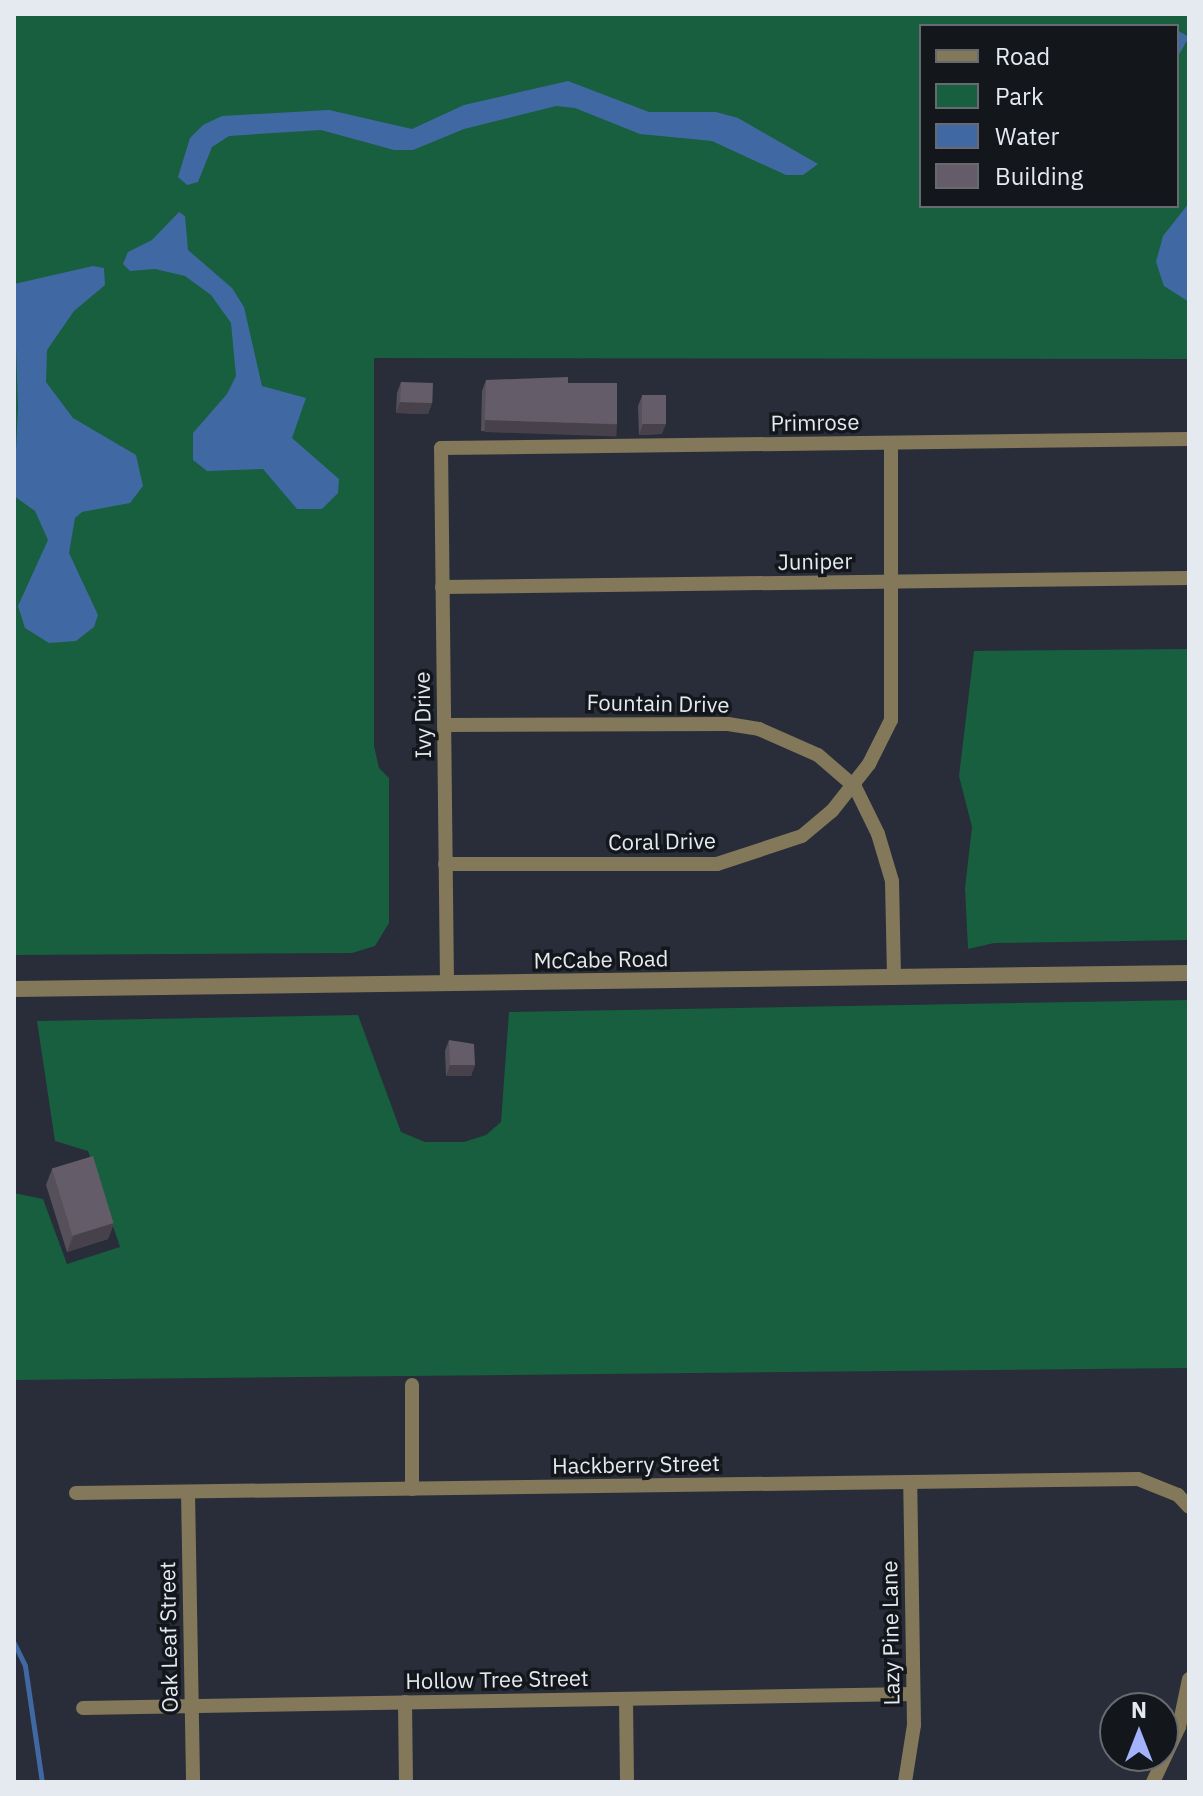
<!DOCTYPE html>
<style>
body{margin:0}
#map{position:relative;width:1203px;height:1796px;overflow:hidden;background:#282d39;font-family:"IBM Plex Sans",sans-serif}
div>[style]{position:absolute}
.green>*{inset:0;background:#175f3e}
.water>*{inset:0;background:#4069a3;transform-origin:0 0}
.stream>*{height:5px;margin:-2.5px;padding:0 2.5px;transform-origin:2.5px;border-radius:2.5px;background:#4069a3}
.minor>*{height:14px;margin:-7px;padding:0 7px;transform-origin:7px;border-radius:7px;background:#837859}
.tertiary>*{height:16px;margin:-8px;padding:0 8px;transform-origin:8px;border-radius:8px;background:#837859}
.wall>*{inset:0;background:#56505a}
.shaded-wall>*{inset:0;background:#46414a;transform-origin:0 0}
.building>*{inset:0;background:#645d69;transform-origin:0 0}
span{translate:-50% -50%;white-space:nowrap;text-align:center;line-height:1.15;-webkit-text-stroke:7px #13161b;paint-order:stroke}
.street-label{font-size:22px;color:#e5e9f0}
.frame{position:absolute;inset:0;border:16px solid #e5e9f0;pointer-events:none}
.legend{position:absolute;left:919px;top:24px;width:260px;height:184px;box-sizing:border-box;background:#13161b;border:2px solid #676a70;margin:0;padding:10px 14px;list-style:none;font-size:24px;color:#e5e9f0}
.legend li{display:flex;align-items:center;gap:16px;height:40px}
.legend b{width:40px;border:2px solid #676a70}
.north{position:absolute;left:1099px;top:1692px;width:80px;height:80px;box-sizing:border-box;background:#13161b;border:2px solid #676a70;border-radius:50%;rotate:0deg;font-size:22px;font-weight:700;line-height:32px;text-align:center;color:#e5e9f0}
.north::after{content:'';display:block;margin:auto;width:28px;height:36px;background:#a2b2fd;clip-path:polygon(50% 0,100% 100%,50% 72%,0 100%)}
</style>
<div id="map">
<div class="green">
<div style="clip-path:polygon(evenodd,14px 14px,1189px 14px,1189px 359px,374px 358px,374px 746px,379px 768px,389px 778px,389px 923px,375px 946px,352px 953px,14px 955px,14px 14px,921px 26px,1177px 26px,1177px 206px,921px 206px,921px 26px)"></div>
<div style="clip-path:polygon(1189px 649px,1189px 940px,994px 943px,968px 949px,965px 888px,972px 827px,959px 776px,974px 651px)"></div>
<div style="clip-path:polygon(1189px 1000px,1189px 1368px,14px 1380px,14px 1193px,43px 1199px,67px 1264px,120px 1247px,88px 1151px,55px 1141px,37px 1021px,358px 1015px,401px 1132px,425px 1142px,464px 1142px,486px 1135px,501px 1122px,509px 1012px)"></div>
</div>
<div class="water">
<div style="left:1177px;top:30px;width:14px;height:120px;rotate:30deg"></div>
<div style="clip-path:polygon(568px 81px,649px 112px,716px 112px,738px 118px,818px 164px,803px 175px,786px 175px,712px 141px,640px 134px,575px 108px,556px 106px,464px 129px,413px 150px,394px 150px,321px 130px,229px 136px,212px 147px,198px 182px,187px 185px,178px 177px,190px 138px,203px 125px,222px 116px,329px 110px,412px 129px,464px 105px)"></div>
<div style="clip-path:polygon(1189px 203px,1189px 302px,1164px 286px,1156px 262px,1163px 236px)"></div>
<div style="clip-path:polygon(179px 212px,185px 216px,188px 250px,232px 288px,244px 307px,262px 386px,306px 398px,292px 438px,339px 479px,338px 493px,322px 509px,297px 509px,263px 469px,207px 471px,193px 460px,193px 433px,227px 394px,236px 376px,231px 323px,211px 295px,185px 276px,155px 269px,130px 271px,123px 264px,128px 252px,152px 240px)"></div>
<div style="clip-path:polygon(93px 266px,104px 268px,105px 285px,74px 311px,47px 350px,46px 382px,73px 418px,136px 455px,143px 486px,130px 503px,82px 512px,75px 518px,69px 553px,98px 615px,94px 627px,76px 641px,49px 643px,25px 628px,18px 606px,48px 540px,35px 511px,14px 496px,18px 408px,14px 284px)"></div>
</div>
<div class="stream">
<div style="left:14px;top:1643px;width:25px;rotate:64deg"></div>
<div style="left:25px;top:1666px;width:117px;rotate:81.7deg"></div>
</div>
<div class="minor">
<div style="left:442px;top:587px;width:747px;rotate:-0.69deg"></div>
<div style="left:444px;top:725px;width:284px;rotate:-0.2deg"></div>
<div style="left:728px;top:724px;width:31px;rotate:9deg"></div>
<div style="left:759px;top:729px;width:64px;rotate:23.8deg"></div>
<div style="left:818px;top:755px;width:49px;rotate:40.9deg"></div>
<div style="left:855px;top:787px;width:52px;rotate:63.9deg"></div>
<div style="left:878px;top:834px;width:49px;rotate:73.4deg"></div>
<div style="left:892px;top:881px;width:97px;rotate:88.8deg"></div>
<div style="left:445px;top:864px;width:272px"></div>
<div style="left:717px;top:864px;width:89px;rotate:-18.2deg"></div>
<div style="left:802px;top:836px;width:39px;rotate:-40deg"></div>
<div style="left:832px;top:811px;width:60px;rotate:-51.8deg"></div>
<div style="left:869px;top:764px;width:49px;rotate:-63.4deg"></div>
<div style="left:891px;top:720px;width:277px;rotate:-90deg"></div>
<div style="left:447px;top:982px;width:534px;rotate:-90.64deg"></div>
<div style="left:441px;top:448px;width:748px;rotate:-0.69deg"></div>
<div style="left:412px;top:1385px;width:104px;rotate:90deg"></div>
<div style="left:188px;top:1492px;width:290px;rotate:89deg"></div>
<div style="left:76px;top:1493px;width:1062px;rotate:-0.76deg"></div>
<div style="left:1138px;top:1479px;width:43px;rotate:21.8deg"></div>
<div style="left:1178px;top:1495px;width:16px;rotate:47deg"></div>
<div style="left:626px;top:1699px;width:83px;rotate:89.3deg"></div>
<div style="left:405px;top:1702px;width:80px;rotate:89.3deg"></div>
<div style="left:83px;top:1708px;width:830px;rotate:-0.97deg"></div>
<div style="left:905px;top:1782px;width:58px;rotate:-81deg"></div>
<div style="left:914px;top:1725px;width:243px;rotate:-90.9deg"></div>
<div style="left:1153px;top:1782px;width:61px;rotate:-64.7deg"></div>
<div style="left:1179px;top:1727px;width:49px;rotate:-78.2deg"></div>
</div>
<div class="tertiary">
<div style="left:14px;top:989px;width:1175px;rotate:-0.78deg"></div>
</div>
<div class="wall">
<div style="clip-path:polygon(486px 380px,568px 383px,617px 424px,613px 435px,481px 431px,482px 391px)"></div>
<div style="clip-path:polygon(401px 382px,432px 403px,428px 414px,396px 413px,397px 393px)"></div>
<div style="clip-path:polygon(642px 396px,662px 434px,639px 435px,638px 406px)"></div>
<div style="clip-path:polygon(449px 1040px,475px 1065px,471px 1076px,446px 1076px,445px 1051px)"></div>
<div style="clip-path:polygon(52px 1169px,114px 1223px,108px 1239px,67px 1252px,46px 1185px)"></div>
</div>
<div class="shaded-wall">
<div style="clip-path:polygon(400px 402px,432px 403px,428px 414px,396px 413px)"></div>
<div style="left:485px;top:420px;width:132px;height:12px;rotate:2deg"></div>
<div style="clip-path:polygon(643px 424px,666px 424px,662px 434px,639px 435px)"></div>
<div style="clip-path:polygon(450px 1065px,475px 1065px,471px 1076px,446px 1076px)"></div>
<div style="clip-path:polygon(114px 1223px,108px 1239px,67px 1252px,73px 1236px)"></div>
</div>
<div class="building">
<div style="clip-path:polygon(568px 377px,568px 383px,617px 383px,617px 424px,485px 420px,486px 380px)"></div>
<div style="left:401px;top:382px;width:32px;height:20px;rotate:2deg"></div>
<div style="left:666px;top:395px;width:29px;height:24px;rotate:90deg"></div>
<div style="clip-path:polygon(449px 1040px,474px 1044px,475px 1065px,450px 1065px)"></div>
<div style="left:93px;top:1156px;width:70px;height:43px;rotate:73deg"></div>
</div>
<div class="street-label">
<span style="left:815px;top:422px;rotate:-1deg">Primrose</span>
<span style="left:815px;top:561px;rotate:-1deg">Juniper</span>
<span style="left:658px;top:703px;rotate:1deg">Fountain Drive</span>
<span style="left:422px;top:715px;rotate:-91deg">Ivy Drive</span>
<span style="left:662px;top:841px;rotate:-1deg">Coral Drive</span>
<span style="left:601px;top:959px;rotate:-1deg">McCabe Road</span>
<span style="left:636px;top:1464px;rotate:-1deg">Hackberry Street</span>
<span style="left:890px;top:1633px;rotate:-91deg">Lazy Pine Lane</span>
<span style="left:168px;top:1637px;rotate:-91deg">Oak Leaf Street</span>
<span style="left:497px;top:1679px;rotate:-1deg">Hollow Tree Street</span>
</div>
<div class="frame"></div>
<ul class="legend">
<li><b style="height:10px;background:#837859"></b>Road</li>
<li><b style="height:22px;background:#175f3e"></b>Park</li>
<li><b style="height:22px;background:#4069a3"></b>Water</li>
<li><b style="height:22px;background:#645d69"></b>Building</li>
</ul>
<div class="north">N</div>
</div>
